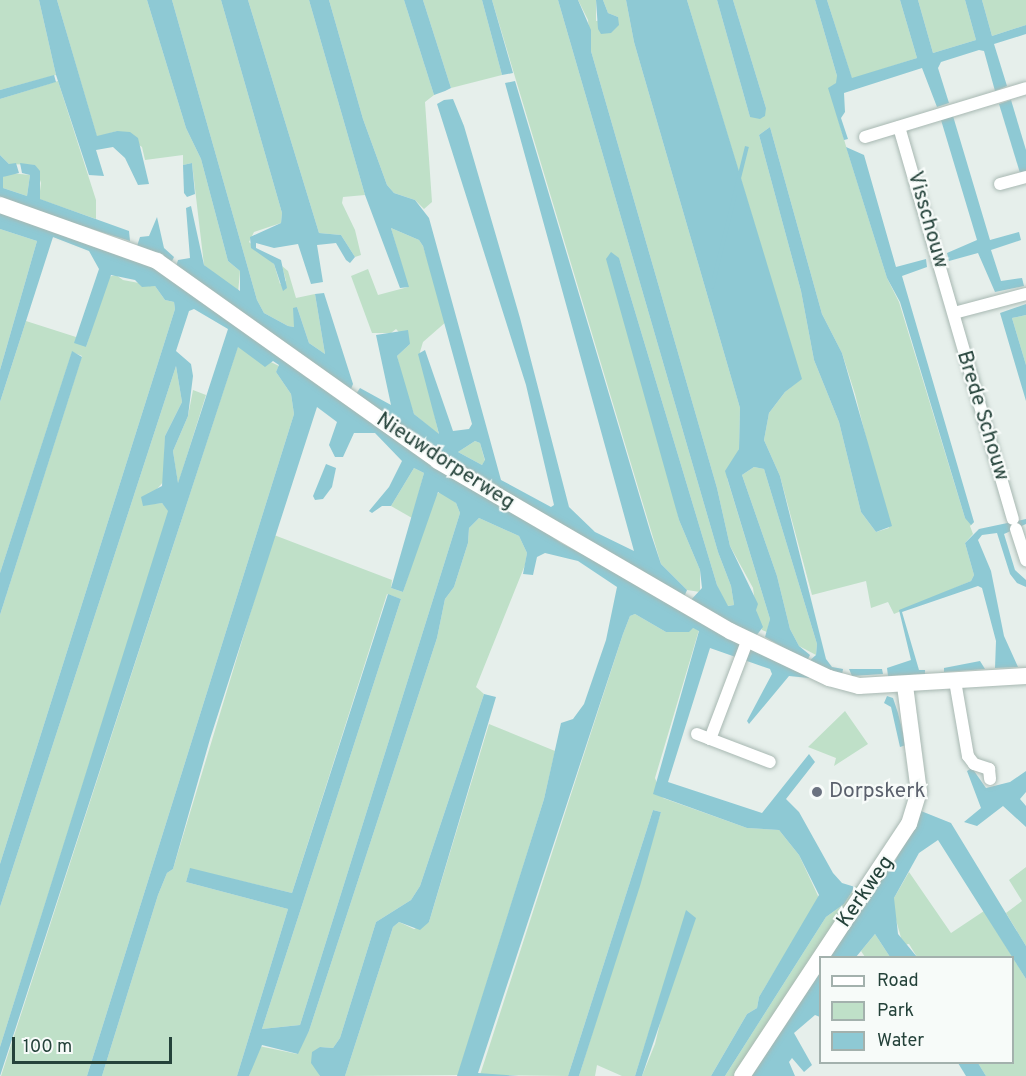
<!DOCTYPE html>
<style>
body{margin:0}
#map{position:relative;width:1026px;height:1076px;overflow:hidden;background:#e6efeb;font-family:Overpass,sans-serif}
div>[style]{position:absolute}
.green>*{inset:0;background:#bfe0c8}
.water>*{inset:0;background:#8ec9d4;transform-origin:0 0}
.roads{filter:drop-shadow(0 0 2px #a8b8b2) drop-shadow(0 0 2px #a8b8b2)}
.street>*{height:12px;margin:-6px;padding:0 6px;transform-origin:6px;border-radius:6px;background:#fff}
.secondary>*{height:16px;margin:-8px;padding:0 8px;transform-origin:8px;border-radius:8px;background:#fff}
.dots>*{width:16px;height:16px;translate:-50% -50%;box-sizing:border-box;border:3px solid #f7fbf9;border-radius:50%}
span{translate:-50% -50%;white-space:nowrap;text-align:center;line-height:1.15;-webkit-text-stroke:4.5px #f7fbf9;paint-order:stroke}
.street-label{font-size:21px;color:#24423a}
.worship-label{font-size:21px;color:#5b616d}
.left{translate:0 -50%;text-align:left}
.legend{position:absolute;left:819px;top:956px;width:195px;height:108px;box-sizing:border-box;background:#f7fbf9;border:2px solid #a3b1ad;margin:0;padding:8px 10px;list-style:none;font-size:18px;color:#24423a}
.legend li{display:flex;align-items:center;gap:12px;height:30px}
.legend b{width:30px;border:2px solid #a3b1ad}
.scale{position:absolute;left:12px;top:1037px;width:160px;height:27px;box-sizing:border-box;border:3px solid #24423a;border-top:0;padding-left:8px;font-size:18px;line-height:21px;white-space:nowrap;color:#24423a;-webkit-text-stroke:4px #f7fbf9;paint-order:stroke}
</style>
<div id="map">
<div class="green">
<div style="clip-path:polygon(0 0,39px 0,56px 75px,0 90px)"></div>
<div style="clip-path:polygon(57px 0,147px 0,186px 128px,201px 159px,228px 261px,240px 271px,238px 293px,204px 265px,192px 163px,183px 165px,183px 155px,145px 160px,142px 147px,117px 131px,97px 137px)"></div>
<div style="clip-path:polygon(172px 0,221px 0,282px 213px,281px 223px,254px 232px,249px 242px,274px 264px,280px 284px,286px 281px,282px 266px,288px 271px,296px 298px,315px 294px,325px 354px,309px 343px,297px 307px,294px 327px,288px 326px,264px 313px,257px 300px)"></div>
<div style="clip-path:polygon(248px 0,309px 0,365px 195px,343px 197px,342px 203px,355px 230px,361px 255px,355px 257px,341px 235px,319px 233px)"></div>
<div style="clip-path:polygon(329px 0,404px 0,434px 95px,425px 102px,432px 202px,424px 209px,415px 200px,394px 193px,387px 185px,363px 119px)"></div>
<div style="clip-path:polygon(423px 0,482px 0,502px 75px,451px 88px)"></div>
<div style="clip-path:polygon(492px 0,558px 0,718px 552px,731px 586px,734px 605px,727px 606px,717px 585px,619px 258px,679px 520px,700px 570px,700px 592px,687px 590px,661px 564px)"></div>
<div style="clip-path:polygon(578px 0,596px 0,596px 21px,618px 17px,608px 13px,603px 0,626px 0,634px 42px,740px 408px,739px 449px,727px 478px,770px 619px,767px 632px,762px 630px,757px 617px,753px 588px,730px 546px,717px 488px,591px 51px,588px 20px)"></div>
<div style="clip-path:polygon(evenodd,687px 0,717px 0,750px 117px,766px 108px,733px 0,815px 0,837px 76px,837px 83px,829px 88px,848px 153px,887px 278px,899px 302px,965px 518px,974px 522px,970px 526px,973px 534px,965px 543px,974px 575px,971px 581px,894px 614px,888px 602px,871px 608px,866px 581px,812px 595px,780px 476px,764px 440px,769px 413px,785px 392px,801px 379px,687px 0,770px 127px,822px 314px,842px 353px,855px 394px,889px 528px,876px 532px,861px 512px,839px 422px,814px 360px,801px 291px,759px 135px,770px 127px)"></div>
<div style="clip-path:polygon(827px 0,900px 0,917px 58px,852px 79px)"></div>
<div style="clip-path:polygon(918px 0,965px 0,976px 40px,933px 53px)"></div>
<div style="clip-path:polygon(982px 0,1026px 0,1026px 25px,992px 36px)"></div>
<div style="clip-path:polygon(58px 81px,96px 200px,96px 219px,39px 199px,41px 183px,35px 165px,9px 164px,0 155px,0 99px)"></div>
<div style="clip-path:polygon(10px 173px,30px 175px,27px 196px,3px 188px,3px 177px)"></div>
<div style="clip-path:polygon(391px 228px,419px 240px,423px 246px,447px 321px,423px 342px,420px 352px,439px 435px,414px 414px,404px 386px,397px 356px,410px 344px,396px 329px,391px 333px,372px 333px,351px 276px,368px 269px,378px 295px,408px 287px)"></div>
<div style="clip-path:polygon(0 229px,37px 241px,0 370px)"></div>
<div style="clip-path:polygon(116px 275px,123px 280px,155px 286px,165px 300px,174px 302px,175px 309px,0 864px,0 615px,82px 356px,72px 352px,0 573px,0 402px,26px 321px,76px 337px,86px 347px,108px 277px)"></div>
<div style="clip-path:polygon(1026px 315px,1026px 365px,1012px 318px)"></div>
<div style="clip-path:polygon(238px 346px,279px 366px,276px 372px,291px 394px,294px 414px,87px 1076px,1px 1076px)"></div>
<div style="clip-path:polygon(176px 366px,182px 402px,165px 436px,164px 481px,143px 505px,162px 503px,169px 511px,0 1047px,0 907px)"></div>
<div style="clip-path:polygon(193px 390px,206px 395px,178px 484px,173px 451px,188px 416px)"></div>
<div style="clip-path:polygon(475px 441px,480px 443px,485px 461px,482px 465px,458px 452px)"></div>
<div style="clip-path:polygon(754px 467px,764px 469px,817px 644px,816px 655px,799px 646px,790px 629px,777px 576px,742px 475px)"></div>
<div style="clip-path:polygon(414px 468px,424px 473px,412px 518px,391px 506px)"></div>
<div style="clip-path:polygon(441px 491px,456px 503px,460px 513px,300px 1025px,262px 1029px,401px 599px,387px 594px,292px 893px,190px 869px,186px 882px,288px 909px,237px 1076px,102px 1076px,158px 895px,167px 873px,173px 869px,274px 535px,392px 580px,391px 588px,403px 592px,434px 496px)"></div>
<div style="clip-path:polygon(479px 518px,519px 536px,527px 553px,525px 565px,476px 687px,484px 694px,420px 886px,411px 900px,376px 922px,340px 1038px,333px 1048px,320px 1047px,316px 1067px,320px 1076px,249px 1076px,259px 1046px,297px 1054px,309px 1031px,437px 638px,445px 599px,454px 587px,468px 543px,469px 528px)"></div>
<div style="clip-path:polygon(635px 614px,666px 632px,693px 628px,699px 630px,655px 778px,663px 798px,747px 828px,779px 830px,799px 855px,819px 898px,759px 997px,757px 1008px,747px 1014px,711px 1076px,642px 1076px,655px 1044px,687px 911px,635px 1076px,622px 1076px,597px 1065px,595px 1076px,579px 1076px,661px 812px,653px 810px,568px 1076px,480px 1075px,623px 634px,630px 616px)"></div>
<div style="clip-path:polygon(845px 711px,868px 744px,834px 766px,836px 758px,808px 747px)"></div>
<div style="clip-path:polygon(489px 724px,555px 751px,544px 799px,458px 1075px,345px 1076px,393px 927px,399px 922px,414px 929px,429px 922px)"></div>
<div style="clip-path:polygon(895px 861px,752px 1076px,725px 1076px,826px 917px,844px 904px,855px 887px)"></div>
<div style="clip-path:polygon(1026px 867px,1026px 946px,1006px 913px,1022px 901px,1009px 880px)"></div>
<div style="clip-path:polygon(909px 872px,951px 933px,984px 911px,1026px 979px,1026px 1076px,986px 1076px,978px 1063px,1012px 1062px,1012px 958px,917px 957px,909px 944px,903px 945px,893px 909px,894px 898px)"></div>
<div style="clip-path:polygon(875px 934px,890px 957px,865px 957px,861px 951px)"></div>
</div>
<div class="water">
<div style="clip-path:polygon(39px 0,57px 0,97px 136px,117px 131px,130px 132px,138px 138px,149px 184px,138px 185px,125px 158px,113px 147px,96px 150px,104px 176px,89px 175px,56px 75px)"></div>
<div style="clip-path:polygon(147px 0,172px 0,257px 300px,264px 313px,288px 326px,294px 327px,293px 308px,297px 307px,309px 343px,325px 354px,315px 294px,324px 293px,353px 384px,351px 389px,176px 266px,178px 260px,190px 258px,186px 208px,191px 206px,204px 265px,240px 291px,240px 271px,228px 261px,201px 159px,186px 128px)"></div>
<div style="clip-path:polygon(221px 0,248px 0,319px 233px,341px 235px,355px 257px,350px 263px,346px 260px,336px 243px,317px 245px,323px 282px,311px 284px,298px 244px,274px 248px,256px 243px,256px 248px,281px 260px,287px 288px,283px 291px,274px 264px,251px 248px,250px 237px,281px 223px,282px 213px)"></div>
<div style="clip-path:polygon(evenodd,309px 0,329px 0,363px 119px,387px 185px,394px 193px,415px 200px,429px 218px,501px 480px,551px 507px,554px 505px,526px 385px,437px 104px,444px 100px,453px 99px,464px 126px,520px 318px,569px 507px,595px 532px,634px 551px,505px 83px,515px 81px,651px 534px,661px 564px,687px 590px,684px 597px,437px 453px,356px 394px,360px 388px,391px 405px,376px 335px,408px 330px,410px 344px,397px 356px,414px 414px,439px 434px,418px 354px,425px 350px,453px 431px,469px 429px,472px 424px,423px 246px,419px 240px,391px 228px,409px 287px,400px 288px,365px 195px,309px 0,475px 441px,480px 443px,485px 460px,482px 465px,458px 452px,475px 441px)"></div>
<div style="clip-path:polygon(404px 0,423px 0,451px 88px,445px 91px,434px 95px)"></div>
<div style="clip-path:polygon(482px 0,492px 0,513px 73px,502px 75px)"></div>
<div style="clip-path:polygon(558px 0,578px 0,591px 30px,591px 51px,717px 488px,730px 546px,758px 604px,756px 610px,763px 627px,756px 636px,689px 602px,702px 588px,700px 570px,679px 520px,606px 259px,611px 252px,619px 258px,717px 585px,728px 606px,734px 605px,731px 586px,718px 552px)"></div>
<div style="clip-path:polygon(596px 0,603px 0,608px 13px,618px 17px,619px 25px,611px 33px,601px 34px,598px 29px)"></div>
<div style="clip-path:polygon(626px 0,687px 0,802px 379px,785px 392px,769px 413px,764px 440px,780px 476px,826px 659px,832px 667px,843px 669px,842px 675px,808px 662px,816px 655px,817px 644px,764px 469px,754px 467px,742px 475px,777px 576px,790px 629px,799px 646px,810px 655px,807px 661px,765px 637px,770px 619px,725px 471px,739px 449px,740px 408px,634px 42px)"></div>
<div style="clip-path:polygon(717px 0,733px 0,766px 108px,765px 116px,760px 119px,750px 117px)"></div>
<div style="clip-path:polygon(815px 0,827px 0,852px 78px,917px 58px,900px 0,918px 0,933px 53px,976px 40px,965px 0,982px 0,992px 36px,1026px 25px,1026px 34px,994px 44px,1007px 86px,995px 91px,984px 51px,979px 50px,941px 62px,938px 68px,949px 103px,937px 107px,922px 68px,844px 93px,845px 112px,841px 118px,848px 139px,844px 140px,828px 88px,836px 83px,837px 76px)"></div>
<div style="clip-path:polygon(54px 75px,56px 82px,0 99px,0 90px)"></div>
<div style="clip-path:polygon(1011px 100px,1026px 150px,1026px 172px,1020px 173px,999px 104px)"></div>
<div style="clip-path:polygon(953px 116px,990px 240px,1019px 232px,1021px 240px,991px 250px,1001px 281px,1022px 278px,1024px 286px,995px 292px,978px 253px,949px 261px,947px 253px,977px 240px,941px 120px)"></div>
<div style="clip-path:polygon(770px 127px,822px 314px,842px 353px,892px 526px,876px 532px,861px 512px,839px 422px,814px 360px,801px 291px,759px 135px)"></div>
<div style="left:745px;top:146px;width:4px;height:146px;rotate:14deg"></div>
<div style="clip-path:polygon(846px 147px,864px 155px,896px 267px,926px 259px,927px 267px,902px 276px,974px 522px,971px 525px,965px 518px,900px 302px,887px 278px)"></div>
<div style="clip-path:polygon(0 155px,9px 164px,16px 163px,19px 173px,3px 177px,3px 188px,27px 196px,30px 175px,22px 173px,20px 163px,35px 165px,40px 171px,40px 199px,129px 231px,130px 241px,0 200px)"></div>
<div style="clip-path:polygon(192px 163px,195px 194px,187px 197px,184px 193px,183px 165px)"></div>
<div style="clip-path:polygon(evenodd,0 210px,168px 272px,561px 543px,810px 674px,809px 678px,789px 676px,749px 724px,747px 721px,772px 674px,770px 669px,710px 648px,668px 782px,762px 813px,809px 754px,815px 762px,786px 799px,799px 812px,833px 873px,842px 883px,855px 887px,844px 904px,826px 917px,725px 1076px,711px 1076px,747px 1014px,757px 1008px,759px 997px,819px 895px,799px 855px,779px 830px,747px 828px,653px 794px,699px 631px,693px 628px,689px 632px,666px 632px,635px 614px,630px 616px,623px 634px,478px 1073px,519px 1076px,457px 1076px,544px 799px,561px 723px,573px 719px,584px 704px,606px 640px,617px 587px,578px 561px,545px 553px,537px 557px,533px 575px,523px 574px,527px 553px,519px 536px,479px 518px,469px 528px,468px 543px,454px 587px,445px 599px,437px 638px,309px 1031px,298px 1054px,262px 1045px,249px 1076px,237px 1076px,288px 909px,186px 882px,190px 868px,292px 893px,388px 594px,401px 599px,262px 1029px,300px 1025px,460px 513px,456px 503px,438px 492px,403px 592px,391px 588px,424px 473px,414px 468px,391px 506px,382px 506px,372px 513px,369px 511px,389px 487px,402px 461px,375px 433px,354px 433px,343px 457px,335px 457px,329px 445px,337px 422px,317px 407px,210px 739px,173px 869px,167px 873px,158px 895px,102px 1076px,87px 1076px,294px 414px,291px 394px,276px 372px,279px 365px,273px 361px,265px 367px,238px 347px,0 1076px,0 1047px,168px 511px,162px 503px,143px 506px,141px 497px,162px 486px,165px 436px,182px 402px,176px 366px,0 907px,0 864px,175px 309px,174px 302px,165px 300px,155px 286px,142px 287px,135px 280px,111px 275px,86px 347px,74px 343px,99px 269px,89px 251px,53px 237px,0 402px,0 370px,37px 241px,0 229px,0 210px,194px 309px,228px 329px,178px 483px,173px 451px,188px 416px,193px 376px,191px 364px,176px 351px,189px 311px,194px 309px)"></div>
<div style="clip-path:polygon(157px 217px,164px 248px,174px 257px,172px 261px,137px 246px,140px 237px,149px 236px)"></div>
<div style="clip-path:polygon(1026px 304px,1026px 315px,1012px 318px,1026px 365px,1026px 401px,1000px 313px)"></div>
<div style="clip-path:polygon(72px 351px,82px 357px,0 615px,0 573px)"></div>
<div style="clip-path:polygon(326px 464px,336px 468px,332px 487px,323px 499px,315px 500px,313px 496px)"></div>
<div style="clip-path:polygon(1026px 519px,1026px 524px,1004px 534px,1015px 570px,1026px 580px,1026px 587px,1017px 583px,1010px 574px,997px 533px,982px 535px,978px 540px,991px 571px,1004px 636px,1018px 667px,995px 668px,996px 641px,982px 588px,978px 586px,902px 612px,919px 670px,925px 670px,925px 674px,888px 676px,887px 668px,911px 660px,899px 610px,971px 581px,974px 575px,965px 543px,979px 529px)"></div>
<div style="clip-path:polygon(980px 661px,985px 669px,944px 672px,944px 668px)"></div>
<div style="clip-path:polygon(849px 669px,882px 669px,883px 674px,852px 676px)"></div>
<div style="clip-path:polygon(484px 694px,496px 697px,429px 922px,420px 930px,399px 922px,393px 927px,345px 1076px,320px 1076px,311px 1063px,312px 1052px,320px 1047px,333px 1048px,340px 1038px,376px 922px,411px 900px,420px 886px)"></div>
<div style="clip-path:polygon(887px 696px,893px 698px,898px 713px,906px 745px,900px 747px,891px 707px,884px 703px)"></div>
<div style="clip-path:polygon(972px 768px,986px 788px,1010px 782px,1026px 771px,1026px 792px,1020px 799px,1026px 806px,1026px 827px,1003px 806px,977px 826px,964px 822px,981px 808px,967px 771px)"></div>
<div style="clip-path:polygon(653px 810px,661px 812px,640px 886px,579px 1076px,568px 1076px)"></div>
<div style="clip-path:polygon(921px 811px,951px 823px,1026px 946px,1026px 979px,938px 840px,919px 853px,894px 898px,898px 934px,917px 957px,890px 957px,875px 934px,856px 957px,828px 958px,895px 861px)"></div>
<div style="clip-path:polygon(686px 910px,696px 918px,642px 1076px,635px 1076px)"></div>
<div style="clip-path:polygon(820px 969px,820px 1017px,815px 1015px,794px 1033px,812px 1065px,804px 1072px,792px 1058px,789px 1062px,795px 1076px,752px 1076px)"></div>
<div style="clip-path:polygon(958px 1063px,978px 1063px,986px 1076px,966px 1076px)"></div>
</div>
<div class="roads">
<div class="street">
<div style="left:899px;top:127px;width:408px;rotate:73.8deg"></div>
<div style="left:865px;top:137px;width:168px;rotate:-16.9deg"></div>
<div style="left:1000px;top:184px;width:27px;rotate:-15deg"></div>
<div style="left:954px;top:313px;width:74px;rotate:-14.8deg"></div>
<div style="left:1016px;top:529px;width:33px;rotate:72deg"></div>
<div style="left:748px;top:639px;width:107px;rotate:110.8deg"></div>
<div style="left:710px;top:739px;width:64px;rotate:21deg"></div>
<div style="left:955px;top:681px;width:76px;rotate:80.2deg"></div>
<div style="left:968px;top:756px;width:10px;rotate:53deg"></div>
<div style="left:974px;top:764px;width:16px;rotate:18deg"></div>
<div style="left:989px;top:769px;width:10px;rotate:84deg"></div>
<div style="left:697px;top:734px;width:14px;rotate:21deg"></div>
</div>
<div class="secondary">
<div style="left:0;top:205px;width:167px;rotate:19.6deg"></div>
<div style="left:157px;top:261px;width:345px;rotate:35.4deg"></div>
<div style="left:438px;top:461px;width:338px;rotate:30.2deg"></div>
<div style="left:730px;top:631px;width:110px;rotate:25.4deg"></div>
<div style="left:829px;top:678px;width:31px;rotate:15deg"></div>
<div style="left:859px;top:686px;width:167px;rotate:-3.4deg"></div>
<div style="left:742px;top:1076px;width:302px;rotate:-56.5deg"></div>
<div style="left:909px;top:824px;width:34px;rotate:-73deg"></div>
<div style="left:919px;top:792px;width:108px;rotate:-97.5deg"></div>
</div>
</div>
<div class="dots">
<div style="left:817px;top:792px;background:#6b7280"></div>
</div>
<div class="street-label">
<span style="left:927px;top:220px;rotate:74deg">Visschouw</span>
<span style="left:982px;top:416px;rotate:73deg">Brede Schouw</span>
<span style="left:445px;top:462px;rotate:33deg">Nieuwdorperweg</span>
<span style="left:866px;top:892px;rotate:-55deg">Kerkweg</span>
</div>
<div class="worship-label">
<span class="left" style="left:829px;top:792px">Dorpskerk</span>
</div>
<ul class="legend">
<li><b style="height:8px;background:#fff"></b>Road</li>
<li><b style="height:16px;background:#bfe0c8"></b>Park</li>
<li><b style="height:16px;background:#8ec9d4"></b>Water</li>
</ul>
<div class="scale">100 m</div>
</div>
